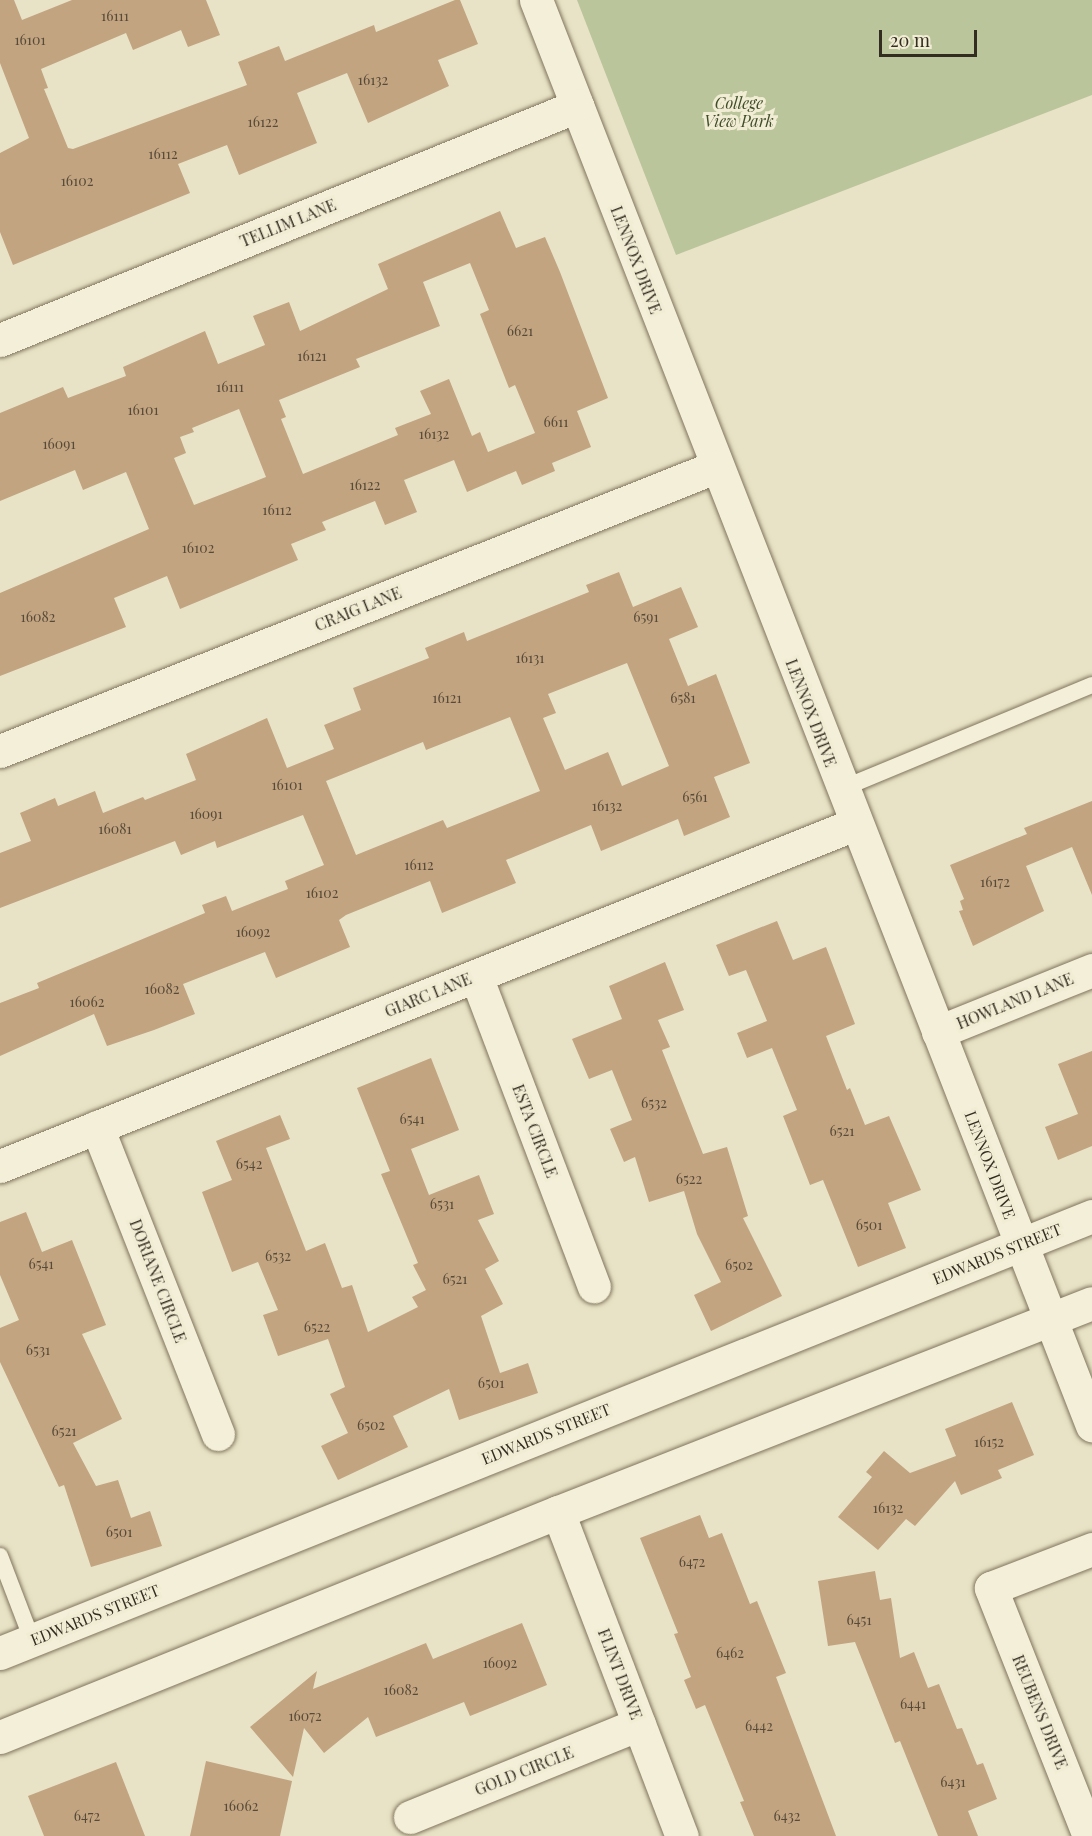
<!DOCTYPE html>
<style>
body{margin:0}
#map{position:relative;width:1092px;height:1836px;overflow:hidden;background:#e8e3c6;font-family:"Playfair Display",serif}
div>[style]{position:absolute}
.green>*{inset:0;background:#bbc59b}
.building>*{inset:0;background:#c2a480}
.roads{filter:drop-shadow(0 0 2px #81755e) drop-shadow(0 0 2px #81755e)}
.lane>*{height:16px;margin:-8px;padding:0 8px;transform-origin:8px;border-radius:8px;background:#f4efd8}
.street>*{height:33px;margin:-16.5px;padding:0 16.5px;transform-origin:16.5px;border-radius:16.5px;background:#f4efd8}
.secondary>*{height:33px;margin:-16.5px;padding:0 16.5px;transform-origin:16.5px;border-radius:16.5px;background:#f4efd8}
span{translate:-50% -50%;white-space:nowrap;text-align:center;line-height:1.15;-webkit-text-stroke:6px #f1ecd4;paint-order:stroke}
.number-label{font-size:14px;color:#574a38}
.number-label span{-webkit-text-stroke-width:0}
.park-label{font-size:16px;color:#3f4d29;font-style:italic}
.street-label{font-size:16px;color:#332c20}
.scale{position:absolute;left:879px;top:30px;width:98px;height:27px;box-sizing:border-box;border:3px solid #332c20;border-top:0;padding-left:8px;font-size:18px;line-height:21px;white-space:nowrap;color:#332c20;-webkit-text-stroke:4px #f1ecd4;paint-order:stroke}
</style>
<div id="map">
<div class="green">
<div style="clip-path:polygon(577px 0,1092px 0,1092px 95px,676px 255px)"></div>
</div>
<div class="building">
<div style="clip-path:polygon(0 0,14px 0,22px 20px,72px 0,206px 0,220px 35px,188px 47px,181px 30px,133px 50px,126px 33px,41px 69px,48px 88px,44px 89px,68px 148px,73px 149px,247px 85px,238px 62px,279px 46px,285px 61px,374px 25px,376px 32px,455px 0,460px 0,478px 44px,438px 60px,449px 86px,368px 123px,347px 73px,297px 93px,317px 143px,239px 175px,227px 145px,178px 164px,190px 193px,13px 265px,0 232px,0 153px,29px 138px,0 63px)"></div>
<div style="clip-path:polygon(evenodd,500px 211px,516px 248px,545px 237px,560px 272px,608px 398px,577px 411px,591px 447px,552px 463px,555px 471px,522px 485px,516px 471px,467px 492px,454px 460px,404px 480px,417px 512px,385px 525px,375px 501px,322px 522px,326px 530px,291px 544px,298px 560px,180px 609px,167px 576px,114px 598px,126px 627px,0 676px,0 593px,149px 529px,126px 472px,83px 490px,75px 470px,0 501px,0 413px,63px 387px,68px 398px,126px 376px,123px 367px,205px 331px,218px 364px,265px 345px,253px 316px,289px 302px,300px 331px,388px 289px,378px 264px,500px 211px,470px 263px,489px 310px,480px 314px,509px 388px,515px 385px,535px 433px,488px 452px,480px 432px,472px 436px,449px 379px,420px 391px,431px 414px,395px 428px,398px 435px,303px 474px,281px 419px,286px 417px,279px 400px,360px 367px,356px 359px,440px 326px,423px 282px,470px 263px,500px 211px,239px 409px,266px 477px,194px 505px,174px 458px,186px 453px,180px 437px,194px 432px,192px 428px,239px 409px)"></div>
<div style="clip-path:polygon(evenodd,619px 572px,633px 607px,681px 587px,698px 627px,669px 639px,688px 686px,716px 674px,750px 763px,714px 777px,730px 817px,684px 836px,678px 819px,601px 851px,591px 825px,506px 860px,516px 883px,442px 913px,430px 881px,346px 915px,339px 920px,350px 947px,276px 978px,265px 952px,183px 984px,195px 1014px,154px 1030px,107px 1046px,94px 1014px,0 1056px,0 1003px,39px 988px,37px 983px,205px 913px,202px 905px,226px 896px,232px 911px,288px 889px,285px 881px,324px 865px,303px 815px,217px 848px,215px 841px,181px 855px,175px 841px,0 908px,0 853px,31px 841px,20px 813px,55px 798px,58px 806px,95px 791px,103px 813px,143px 797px,145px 800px,196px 780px,186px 754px,267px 718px,287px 768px,334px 749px,324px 725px,361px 710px,353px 688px,429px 658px,425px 648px,464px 632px,467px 641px,589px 592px,586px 585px,619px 572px,627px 663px,669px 766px,622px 786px,608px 752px,565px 770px,543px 718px,556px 713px,548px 694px,627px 663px,619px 572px,510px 717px,540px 791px,447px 828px,443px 820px,356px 855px,326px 781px,423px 742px,426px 750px,510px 717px)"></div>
<div style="clip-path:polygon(1092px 801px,1092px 895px,1072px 847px,1026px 866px,1044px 911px,973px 946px,959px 911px,963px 910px,960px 901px,964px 899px,950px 865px,1027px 834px,1024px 828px)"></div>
<div style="clip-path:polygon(777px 921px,793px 960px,826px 947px,855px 1024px,826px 1036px,847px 1090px,850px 1088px,865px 1125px,889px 1116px,921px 1190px,888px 1203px,906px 1248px,858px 1267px,823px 1180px,810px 1185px,783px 1116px,797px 1110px,772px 1048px,747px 1058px,737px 1033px,767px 1021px,746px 970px,729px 976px,716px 945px)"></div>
<div style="clip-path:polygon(665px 962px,684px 1010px,658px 1020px,670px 1047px,662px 1050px,703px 1154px,727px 1147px,748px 1216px,743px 1218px,782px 1296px,711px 1331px,694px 1295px,721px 1282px,697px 1234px,684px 1191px,649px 1202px,635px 1157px,624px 1162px,610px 1129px,632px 1120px,612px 1070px,589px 1079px,572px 1039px,622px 1019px,609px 986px)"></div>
<div style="clip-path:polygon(1092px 1051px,1092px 1146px,1058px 1160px,1045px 1127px,1078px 1114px,1058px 1064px)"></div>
<div style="clip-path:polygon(431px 1058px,459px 1130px,411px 1149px,429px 1195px,479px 1175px,494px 1214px,478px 1220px,499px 1261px,485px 1269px,503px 1304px,481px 1316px,500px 1373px,528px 1363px,538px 1393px,459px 1420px,449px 1389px,393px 1416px,408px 1447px,338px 1480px,321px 1446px,348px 1433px,330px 1394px,345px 1387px,328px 1339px,278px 1356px,263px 1315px,278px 1310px,258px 1262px,232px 1272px,202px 1192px,232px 1180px,216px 1141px,280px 1115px,290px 1139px,266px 1148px,306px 1251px,325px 1243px,342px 1288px,352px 1285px,368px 1332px,418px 1307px,412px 1297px,426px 1290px,413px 1265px,418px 1263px,381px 1174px,390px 1171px,357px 1088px)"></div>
<div style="clip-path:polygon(26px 1212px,42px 1252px,72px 1240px,106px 1325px,82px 1334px,122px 1419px,73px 1443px,96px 1486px,118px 1480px,131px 1518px,150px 1511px,162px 1546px,91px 1567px,64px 1485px,59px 1487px,0 1362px,0 1328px,19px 1320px,0 1275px,0 1222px)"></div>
<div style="clip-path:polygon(1012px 1402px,1034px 1455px,998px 1470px,1002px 1478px,961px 1495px,955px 1481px,915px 1526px,906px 1519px,878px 1550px,838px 1517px,872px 1477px,866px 1472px,884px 1451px,910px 1473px,956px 1456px,945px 1429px)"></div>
<div style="clip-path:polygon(700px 1515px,709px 1538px,722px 1533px,750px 1604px,757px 1601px,786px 1673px,776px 1677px,836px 1836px,754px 1836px,740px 1802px,744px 1801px,705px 1705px,696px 1709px,684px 1680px,691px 1677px,674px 1634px,678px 1633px,640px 1538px)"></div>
<div style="clip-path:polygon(875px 1571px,880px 1600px,891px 1598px,900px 1658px,914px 1652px,928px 1688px,939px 1684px,957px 1729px,962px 1728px,977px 1765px,983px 1763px,997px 1799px,968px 1811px,978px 1836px,938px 1836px,900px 1741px,895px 1743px,855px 1642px,828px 1646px,818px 1581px)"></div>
<div style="clip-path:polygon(522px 1623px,547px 1685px,470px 1716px,464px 1702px,376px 1737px,368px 1717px,324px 1753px,304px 1728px,293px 1777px,250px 1727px,317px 1671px,313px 1689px,426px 1643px,433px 1659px)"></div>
<div style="clip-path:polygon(206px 1761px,292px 1781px,280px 1836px,190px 1836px)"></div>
<div style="clip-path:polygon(116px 1762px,145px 1836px,44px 1836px,28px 1796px)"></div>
</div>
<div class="roads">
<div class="lane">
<div style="left:841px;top:789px;width:272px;rotate:-22.5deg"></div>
<div style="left:0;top:1556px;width:90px;rotate:69.1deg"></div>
</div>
<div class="street">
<div style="left:536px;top:0;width:1530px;rotate:68.69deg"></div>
<div style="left:0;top:340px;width:623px;rotate:-22.07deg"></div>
<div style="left:0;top:751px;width:769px;rotate:-21.66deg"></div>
<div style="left:476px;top:976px;width:332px;rotate:69.2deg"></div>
<div style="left:938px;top:1032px;width:166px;rotate:-21.9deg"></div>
<div style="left:97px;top:1127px;width:330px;rotate:68.5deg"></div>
<div style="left:0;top:1166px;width:921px;rotate:-21.8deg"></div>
<div style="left:558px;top:1512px;width:347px;rotate:69.1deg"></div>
<div style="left:410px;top:1817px;width:247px;rotate:-22.1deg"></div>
<div style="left:1089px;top:1836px;width:267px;rotate:-111.6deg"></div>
<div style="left:991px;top:1588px;width:108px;rotate:-21.1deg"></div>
</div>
<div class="secondary">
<div style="left:0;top:1653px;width:1176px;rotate:-21.81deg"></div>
<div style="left:0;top:1737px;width:602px;rotate:-21.96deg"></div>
<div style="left:558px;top:1512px;width:573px;rotate:-21.37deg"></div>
</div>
</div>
<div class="number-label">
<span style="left:115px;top:16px">16111</span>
<span style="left:30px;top:40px">16101</span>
<span style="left:373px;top:80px">16132</span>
<span style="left:263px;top:122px">16122</span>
<span style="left:163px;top:154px">16112</span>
<span style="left:77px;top:181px">16102</span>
<span style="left:520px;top:331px">6621</span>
<span style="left:312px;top:356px">16121</span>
<span style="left:230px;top:387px">16111</span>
<span style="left:143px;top:410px">16101</span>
<span style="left:556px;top:422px">6611</span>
<span style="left:434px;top:434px">16132</span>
<span style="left:59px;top:444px">16091</span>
<span style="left:365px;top:485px">16122</span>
<span style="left:277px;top:510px">16112</span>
<span style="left:198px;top:548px">16102</span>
<span style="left:38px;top:617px">16082</span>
<span style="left:646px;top:617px">6591</span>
<span style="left:530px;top:658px">16131</span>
<span style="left:447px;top:698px">16121</span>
<span style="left:683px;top:698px">6581</span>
<span style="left:287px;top:785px">16101</span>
<span style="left:695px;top:797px">6561</span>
<span style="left:607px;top:806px">16132</span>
<span style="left:206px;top:814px">16091</span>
<span style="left:115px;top:829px">16081</span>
<span style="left:419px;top:865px">16112</span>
<span style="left:995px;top:882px">16172</span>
<span style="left:322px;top:893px">16102</span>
<span style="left:253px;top:932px">16092</span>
<span style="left:162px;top:989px">16082</span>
<span style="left:87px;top:1002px">16062</span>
<span style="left:654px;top:1103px">6532</span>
<span style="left:412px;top:1119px">6541</span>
<span style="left:842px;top:1131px">6521</span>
<span style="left:249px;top:1164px">6542</span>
<span style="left:689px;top:1179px">6522</span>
<span style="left:442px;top:1204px">6531</span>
<span style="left:869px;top:1225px">6501</span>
<span style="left:278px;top:1256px">6532</span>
<span style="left:41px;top:1264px">6541</span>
<span style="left:739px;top:1265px">6502</span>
<span style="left:455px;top:1279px">6521</span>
<span style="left:317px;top:1327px">6522</span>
<span style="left:38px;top:1350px">6531</span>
<span style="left:491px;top:1383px">6501</span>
<span style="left:371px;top:1425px">6502</span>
<span style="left:64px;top:1431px">6521</span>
<span style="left:989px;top:1442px">16152</span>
<span style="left:888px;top:1508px">16132</span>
<span style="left:119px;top:1532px">6501</span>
<span style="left:692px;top:1562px">6472</span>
<span style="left:859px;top:1620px">6451</span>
<span style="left:730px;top:1653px">6462</span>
<span style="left:500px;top:1663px">16092</span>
<span style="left:401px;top:1690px">16082</span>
<span style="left:913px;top:1704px">6441</span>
<span style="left:305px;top:1716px">16072</span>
<span style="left:759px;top:1726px">6442</span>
<span style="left:953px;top:1782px">6431</span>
<span style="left:241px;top:1806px">16062</span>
<span style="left:87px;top:1816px">6472</span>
<span style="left:787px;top:1816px">6432</span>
</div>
<div class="park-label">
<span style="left:739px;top:112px">College<br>View Park</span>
</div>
<div class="street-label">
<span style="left:288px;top:223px;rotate:-22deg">TELLIM LANE</span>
<span style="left:636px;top:260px;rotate:69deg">LENNOX DRIVE</span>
<span style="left:358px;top:609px;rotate:-22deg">CRAIG LANE</span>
<span style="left:811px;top:713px;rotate:69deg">LENNOX DRIVE</span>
<span style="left:428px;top:995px;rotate:-22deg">GIARC LANE</span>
<span style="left:1015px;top:1001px;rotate:-22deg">HOWLAND LANE</span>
<span style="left:535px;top:1131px;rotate:69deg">ESTA CIRCLE</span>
<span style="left:990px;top:1165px;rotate:69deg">LENNOX DRIVE</span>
<span style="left:997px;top:1254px;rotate:-22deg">EDWARDS STREET</span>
<span style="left:158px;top:1281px;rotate:69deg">DORIANE CIRCLE</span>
<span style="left:546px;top:1434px;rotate:-22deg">EDWARDS STREET</span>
<span style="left:95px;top:1615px;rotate:-22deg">EDWARDS STREET</span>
<span style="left:620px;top:1674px;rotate:69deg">FLINT DRIVE</span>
<span style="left:1040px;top:1712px;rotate:68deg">REUBENS DRIVE</span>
<span style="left:524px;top:1771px;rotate:-22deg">GOLD CIRCLE</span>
</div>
<div class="scale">20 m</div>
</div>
